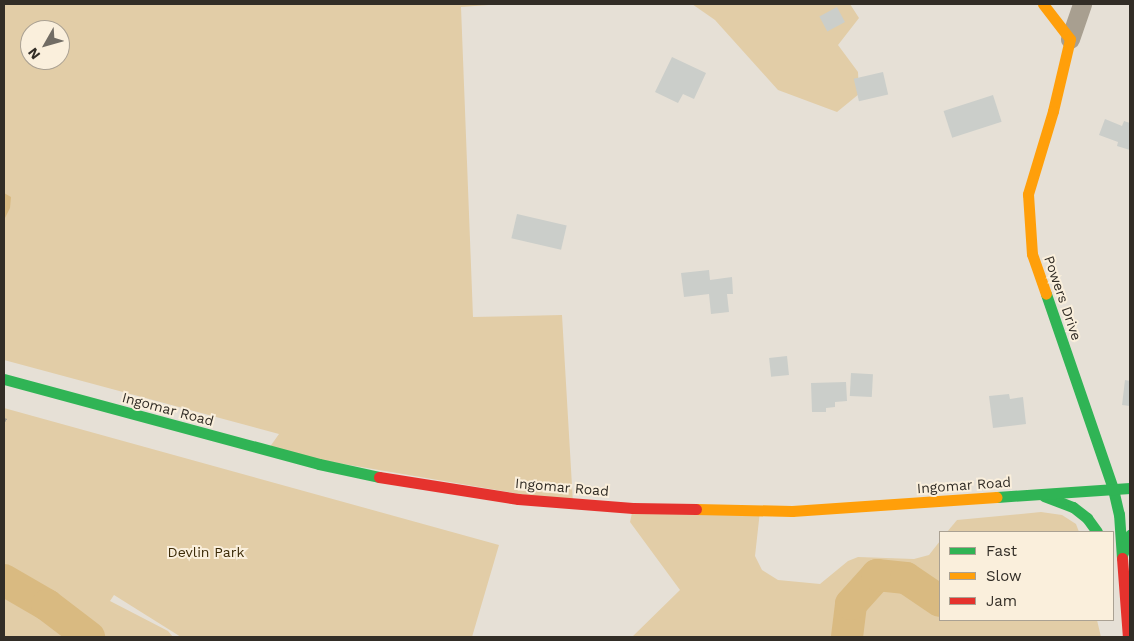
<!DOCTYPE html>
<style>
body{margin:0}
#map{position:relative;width:1134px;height:641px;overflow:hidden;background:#e6e0d6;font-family:"Work Sans",sans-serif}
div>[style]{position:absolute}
.green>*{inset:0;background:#e2cda7}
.water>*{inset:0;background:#d9ba81}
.river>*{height:32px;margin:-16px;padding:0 16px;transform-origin:16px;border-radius:16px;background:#d9ba81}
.building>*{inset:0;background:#cbceca;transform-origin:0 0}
.path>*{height:3px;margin-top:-1.5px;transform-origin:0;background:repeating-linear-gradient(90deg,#ada69a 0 2.5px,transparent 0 6.5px)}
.street>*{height:19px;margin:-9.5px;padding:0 9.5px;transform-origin:9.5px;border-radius:9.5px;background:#a89f90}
.fast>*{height:11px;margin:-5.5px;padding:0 5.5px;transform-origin:5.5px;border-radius:5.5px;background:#30b455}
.slow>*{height:11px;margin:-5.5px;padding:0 5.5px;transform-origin:5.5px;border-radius:5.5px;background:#ff9f0a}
.jam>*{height:11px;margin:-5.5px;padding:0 5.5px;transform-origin:5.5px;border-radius:5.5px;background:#e5322d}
span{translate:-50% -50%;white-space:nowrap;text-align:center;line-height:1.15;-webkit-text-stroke:4px #faefdc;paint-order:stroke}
.street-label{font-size:14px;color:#322d26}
.park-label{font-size:14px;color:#3c2b08}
.frame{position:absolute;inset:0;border:5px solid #322d26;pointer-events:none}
.legend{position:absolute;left:939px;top:531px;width:175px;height:90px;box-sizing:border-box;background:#faefdc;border:1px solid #aaa193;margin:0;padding:6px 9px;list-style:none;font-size:15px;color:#322d26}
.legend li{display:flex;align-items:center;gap:10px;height:25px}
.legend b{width:25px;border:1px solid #aaa193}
.north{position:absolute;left:20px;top:20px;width:50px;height:50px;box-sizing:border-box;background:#faefdc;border:1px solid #aaa193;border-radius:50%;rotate:232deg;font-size:14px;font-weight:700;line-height:20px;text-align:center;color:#322d26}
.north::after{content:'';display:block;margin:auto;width:18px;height:22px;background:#716c64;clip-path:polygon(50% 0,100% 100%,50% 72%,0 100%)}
</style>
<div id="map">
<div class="green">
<div style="clip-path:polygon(evenodd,4px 4px,502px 4px,461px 7px,473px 317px,562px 315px,573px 503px,267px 451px,279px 434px,4px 360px,4px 4px,30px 30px,60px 30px,60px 60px,30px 60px,30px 30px)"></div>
<div style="clip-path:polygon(692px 4px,850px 4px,859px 18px,838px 45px,858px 72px,859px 94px,837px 112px,778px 90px,715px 20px)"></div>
<div style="clip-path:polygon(4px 408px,499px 545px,472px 637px,181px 637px,114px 595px,110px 601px,168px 631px,173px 637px,4px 637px)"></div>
<div style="clip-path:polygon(633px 508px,760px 511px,755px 556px,762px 570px,778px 580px,820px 584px,848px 561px,858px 557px,914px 559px,929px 555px,940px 541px,940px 620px,1097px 620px,1101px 637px,632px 637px,680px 590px,630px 522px)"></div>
<div style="clip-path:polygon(1041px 512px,1062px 515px,1076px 524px,1079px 532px,947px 532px,957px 520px)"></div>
</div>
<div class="water">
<div style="clip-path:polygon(4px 193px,11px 197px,10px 208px,4px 220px)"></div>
</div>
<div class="river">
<div style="left:4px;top:580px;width:50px;rotate:30.2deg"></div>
<div style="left:47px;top:605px;width:53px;rotate:37.3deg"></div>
<div style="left:847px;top:637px;width:33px;rotate:-83deg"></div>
<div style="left:851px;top:604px;width:39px;rotate:-48deg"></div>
<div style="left:877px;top:575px;width:29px;rotate:6deg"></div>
<div style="left:906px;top:578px;width:41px;rotate:34.1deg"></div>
</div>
<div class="building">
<div style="left:837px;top:7px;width:17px;height:20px;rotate:62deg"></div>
<div style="clip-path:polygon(672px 57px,706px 73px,694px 99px,683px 94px,678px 103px,655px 92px)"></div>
<div style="left:883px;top:72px;width:23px;height:30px;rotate:77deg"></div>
<div style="left:993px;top:95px;width:28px;height:52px;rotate:72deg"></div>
<div style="clip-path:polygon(1105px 119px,1122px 126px,1124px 121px,1130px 123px,1130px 150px,1117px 146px,1118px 142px,1099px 135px)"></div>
<div style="left:517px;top:214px;width:51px;height:25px;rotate:13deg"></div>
<div style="clip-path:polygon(709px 270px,710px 280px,732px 277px,733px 294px,727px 294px,729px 312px,711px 314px,709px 294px,684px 297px,681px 273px)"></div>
<div style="left:787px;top:356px;width:19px;height:18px;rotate:84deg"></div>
<div style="left:851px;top:373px;width:22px;height:23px;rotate:3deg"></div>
<div style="clip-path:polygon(1125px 380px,1130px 381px,1130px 406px,1122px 405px)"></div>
<div style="clip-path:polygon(846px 382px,847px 401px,835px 402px,835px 407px,826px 408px,826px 412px,812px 412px,811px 383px)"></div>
<div style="clip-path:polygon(1009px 394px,1010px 399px,1023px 397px,1026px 424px,993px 428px,989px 396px)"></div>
</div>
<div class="path">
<div style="left:4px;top:419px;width:6px;rotate:18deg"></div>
</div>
<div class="street">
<div style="left:1070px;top:39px;width:37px;rotate:-71deg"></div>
</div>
<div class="fast">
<div style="left:1046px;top:294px;width:206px;rotate:71deg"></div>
<div style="left:1113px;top:489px;width:26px;rotate:77deg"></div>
<div style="left:1119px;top:514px;width:44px;rotate:86.1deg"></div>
<div style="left:4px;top:379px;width:326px;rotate:15.1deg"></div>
<div style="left:319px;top:464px;width:61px;rotate:12.2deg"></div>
<div style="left:1044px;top:496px;width:31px;rotate:21deg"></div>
<div style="left:1073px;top:507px;width:18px;rotate:38deg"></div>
<div style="left:1087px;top:518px;width:17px;rotate:54deg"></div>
<div style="left:997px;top:497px;width:133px;rotate:-3.9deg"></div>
<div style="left:1122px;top:555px;width:22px;rotate:-68deg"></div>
</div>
<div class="slow">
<div style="left:1043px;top:4px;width:44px;rotate:52.4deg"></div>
<div style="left:1070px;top:39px;width:74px;rotate:103.3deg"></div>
<div style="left:1053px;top:111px;width:87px;rotate:106.8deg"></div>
<div style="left:1028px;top:194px;width:60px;rotate:86.2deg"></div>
<div style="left:1032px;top:254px;width:42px;rotate:70.7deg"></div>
<div style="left:696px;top:509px;width:96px;rotate:1.2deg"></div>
<div style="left:792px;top:511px;width:205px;rotate:-3.9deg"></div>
</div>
<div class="jam">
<div style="left:379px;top:477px;width:141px;rotate:9deg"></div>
<div style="left:518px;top:499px;width:115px;rotate:4.5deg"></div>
<div style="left:633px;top:508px;width:63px;rotate:0.9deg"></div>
<div style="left:1122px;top:558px;width:79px;rotate:85.7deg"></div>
</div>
<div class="street-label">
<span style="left:1063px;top:298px;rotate:71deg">Powers Drive</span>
<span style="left:168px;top:409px;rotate:15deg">Ingomar Road</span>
<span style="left:964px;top:485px;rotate:-4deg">Ingomar Road</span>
<span style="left:562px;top:487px;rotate:5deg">Ingomar Road</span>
</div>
<div class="park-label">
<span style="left:206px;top:552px">Devlin Park</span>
</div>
<div class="frame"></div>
<ul class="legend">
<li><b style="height:6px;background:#30b455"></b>Fast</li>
<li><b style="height:6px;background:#ff9f0a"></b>Slow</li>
<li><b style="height:6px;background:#e5322d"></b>Jam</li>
</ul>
<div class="north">N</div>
</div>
